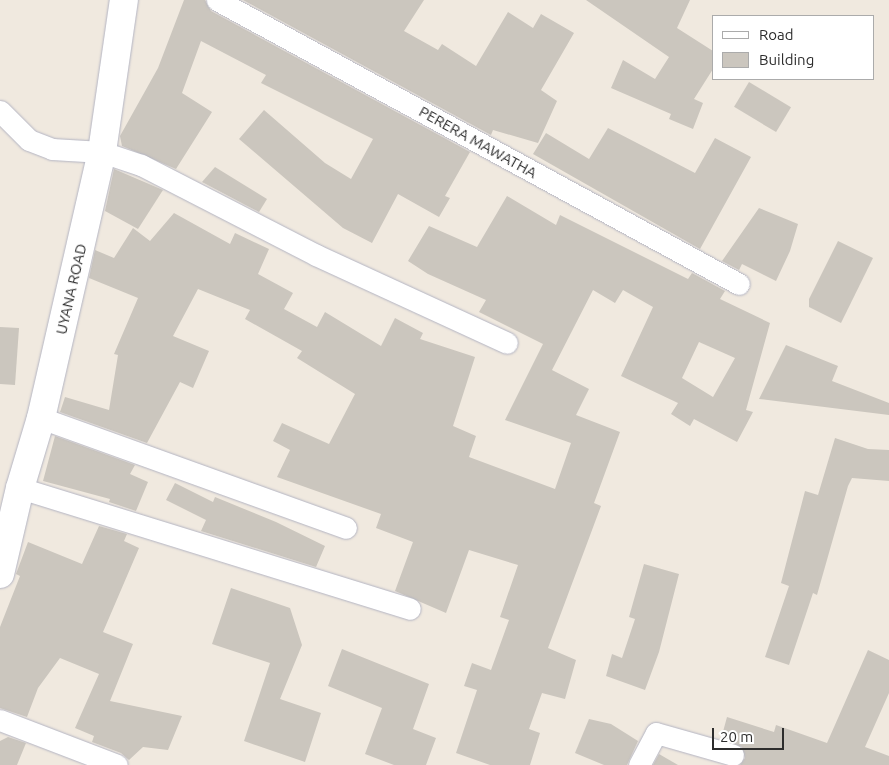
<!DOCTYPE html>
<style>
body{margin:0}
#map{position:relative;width:889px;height:765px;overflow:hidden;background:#f0e9df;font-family:Ubuntu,sans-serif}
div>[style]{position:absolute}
.building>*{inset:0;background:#cbc6be;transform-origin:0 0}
.roads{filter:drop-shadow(0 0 1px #b3b4c2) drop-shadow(0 0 1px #b3b4c2)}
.street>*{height:21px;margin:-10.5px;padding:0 10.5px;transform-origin:10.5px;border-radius:10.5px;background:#fff}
.secondary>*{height:28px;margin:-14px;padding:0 14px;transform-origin:14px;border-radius:14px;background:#fff}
span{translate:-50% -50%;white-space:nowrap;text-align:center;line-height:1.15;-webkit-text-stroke:4px #fff;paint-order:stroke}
.street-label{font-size:15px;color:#2d2d2d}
.legend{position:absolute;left:712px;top:15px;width:162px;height:65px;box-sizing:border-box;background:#fff;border:1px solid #ababab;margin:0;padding:6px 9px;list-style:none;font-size:15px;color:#2d2d2d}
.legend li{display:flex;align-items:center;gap:10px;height:25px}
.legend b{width:25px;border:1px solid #ababab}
.scale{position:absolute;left:712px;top:728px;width:72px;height:22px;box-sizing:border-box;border:2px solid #2d2d2d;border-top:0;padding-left:6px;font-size:15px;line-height:18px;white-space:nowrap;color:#2d2d2d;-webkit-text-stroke:4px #fff;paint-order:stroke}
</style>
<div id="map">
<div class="building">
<div style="clip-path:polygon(184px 0,205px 0,211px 11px,470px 152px,445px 196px,450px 198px,439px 217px,398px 194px,372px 243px,343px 228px,239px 139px,264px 110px,325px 163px,351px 179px,373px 139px,261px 83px,266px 75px,201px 41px,182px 93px,212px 112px,176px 169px,122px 146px,120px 136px,158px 68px)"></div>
<div style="clip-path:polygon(243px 0,424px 0,404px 31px,438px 50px,442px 44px,476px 66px,508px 12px,533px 28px,541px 14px,574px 33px,541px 90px,557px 101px,538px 143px,493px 130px,491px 135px)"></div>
<div style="clip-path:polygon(586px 0,690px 0,677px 28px,713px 51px,713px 69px,694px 99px,703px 103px,693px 129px,669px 119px,671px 114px,611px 88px,623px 60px,655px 79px,669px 57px)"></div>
<div style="left:749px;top:82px;width:49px;height:29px;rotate:31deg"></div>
<div style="clip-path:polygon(608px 128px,695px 173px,715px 138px,751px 157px,700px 249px,533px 154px,546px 133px,589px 159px)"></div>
<div style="clip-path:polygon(215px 167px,267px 199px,259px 212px,202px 182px)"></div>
<div style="clip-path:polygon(114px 169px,163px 190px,138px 229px,105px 211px)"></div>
<div style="clip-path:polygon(evenodd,507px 196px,556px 225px,560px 215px,688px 279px,692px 273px,725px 291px,720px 299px,770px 323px,746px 410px,753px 412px,737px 442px,694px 419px,690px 426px,671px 414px,678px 403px,621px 376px,653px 307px,623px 290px,615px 303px,593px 290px,552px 370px,589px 389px,576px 415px,620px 432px,594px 503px,601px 506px,548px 648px,576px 660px,565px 699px,542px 693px,529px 729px,540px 733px,530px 765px,490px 765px,456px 753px,477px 690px,464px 686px,472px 663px,491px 670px,509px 620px,500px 617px,518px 565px,469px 550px,446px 613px,395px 591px,413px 542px,376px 528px,381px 514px,277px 477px,290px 450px,273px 441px,282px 423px,329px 444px,355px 394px,297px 358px,302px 351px,245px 319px,250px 310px,198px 289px,173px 336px,209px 351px,193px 388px,180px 382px,147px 443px,60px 412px,65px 397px,109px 410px,118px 355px,114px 354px,138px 298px,89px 278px,95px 250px,114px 258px,133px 228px,150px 241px,174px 213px,230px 244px,235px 233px,269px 249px,258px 274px,293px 293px,284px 309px,317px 327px,325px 312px,381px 346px,395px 318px,423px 333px,420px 339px,475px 357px,453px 426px,476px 436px,469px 457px,555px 489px,571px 443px,505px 420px,543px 344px,479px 312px,486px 300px,428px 274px,408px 261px,429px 226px,477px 247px,507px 196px,699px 342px,735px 358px,713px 397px,682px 378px,699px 342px)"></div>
<div style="clip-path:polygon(759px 208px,798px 224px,790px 251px,776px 281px,742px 264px,739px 270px,722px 261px)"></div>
<div style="clip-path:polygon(838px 241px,873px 258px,841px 323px,809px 307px,809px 299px)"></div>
<div style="clip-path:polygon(0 327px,19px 328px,15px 385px,0 384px)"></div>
<div style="clip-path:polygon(786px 345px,838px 366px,832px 381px,889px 403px,889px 415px,759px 399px)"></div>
<div style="clip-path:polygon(55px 436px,135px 465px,130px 474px,148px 482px,136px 511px,109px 502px,110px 499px,43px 481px)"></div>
<div style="clip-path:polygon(835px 438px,868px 449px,889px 450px,889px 481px,852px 478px,848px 486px,817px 595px,813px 593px,789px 665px,765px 657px,789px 586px,781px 583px,805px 491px,818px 495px)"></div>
<div style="clip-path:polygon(175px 483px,213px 502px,215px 497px,276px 522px,325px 546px,316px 567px,201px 531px,206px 520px,166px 500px)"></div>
<div style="clip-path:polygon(99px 526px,127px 534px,124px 541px,139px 548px,103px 632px,133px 644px,110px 701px,182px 716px,168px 750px,143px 747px,129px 760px,121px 753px,92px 742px,94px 736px,75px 728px,99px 674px,60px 658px,38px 688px,27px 717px,0 708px,0 627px,20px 576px,16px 574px,28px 542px,82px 564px)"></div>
<div style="clip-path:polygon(644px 564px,679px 574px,659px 652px,645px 690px,606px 676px,612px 654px,622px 658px,635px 619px,629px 617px)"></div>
<div style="clip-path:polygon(231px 588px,290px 608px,302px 645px,280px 699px,321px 713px,305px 762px,244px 741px,270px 663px,212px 644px)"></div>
<div style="clip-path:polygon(342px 649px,429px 684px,413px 729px,436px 738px,426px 765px,394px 765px,365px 754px,382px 708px,328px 686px)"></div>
<div style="clip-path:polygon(868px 650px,889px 660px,889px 693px,865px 747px,889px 756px,889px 765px,740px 765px,745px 758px,742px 747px,721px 739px,727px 717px,774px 732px,776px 725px,827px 743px)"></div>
<div style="clip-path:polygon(589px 719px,611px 724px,638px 741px,627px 765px,604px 765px,575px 753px)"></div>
<div style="clip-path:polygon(8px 737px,26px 743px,17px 765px,0 765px,0 741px)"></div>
<div style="clip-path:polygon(659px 754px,678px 765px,653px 765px)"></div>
</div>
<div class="roads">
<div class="street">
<div style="left:217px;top:0;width:594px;rotate:28.55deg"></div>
<div style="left:0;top:111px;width:41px;rotate:45deg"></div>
<div style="left:29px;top:140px;width:25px;rotate:21deg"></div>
<div style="left:52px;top:149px;width:50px;rotate:3.4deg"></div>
<div style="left:102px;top:152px;width:41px;rotate:18.4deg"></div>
<div style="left:141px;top:165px;width:197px;rotate:27.2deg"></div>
<div style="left:316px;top:255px;width:210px;rotate:24.7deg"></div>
<div style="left:41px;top:418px;width:324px;rotate:19.8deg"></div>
<div style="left:20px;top:488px;width:408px;rotate:17.2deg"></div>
<div style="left:0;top:720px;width:125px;rotate:21deg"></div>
<div style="left:639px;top:765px;width:36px;rotate:-62deg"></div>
<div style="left:656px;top:733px;width:80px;rotate:15.9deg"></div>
</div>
<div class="secondary">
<div style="left:0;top:574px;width:88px;rotate:-76.9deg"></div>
<div style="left:20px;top:488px;width:73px;rotate:-73.3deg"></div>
<div style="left:41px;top:418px;width:273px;rotate:-77.1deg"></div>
<div style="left:102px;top:152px;width:154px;rotate:-81.8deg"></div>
</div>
</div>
<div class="street-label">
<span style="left:478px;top:142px;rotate:29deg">PERERA MAWATHA</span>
<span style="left:71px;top:289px;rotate:-77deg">UYANA ROAD</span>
</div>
<ul class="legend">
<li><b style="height:6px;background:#fff"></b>Road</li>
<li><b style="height:14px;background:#cbc6be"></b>Building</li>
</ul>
<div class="scale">20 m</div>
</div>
